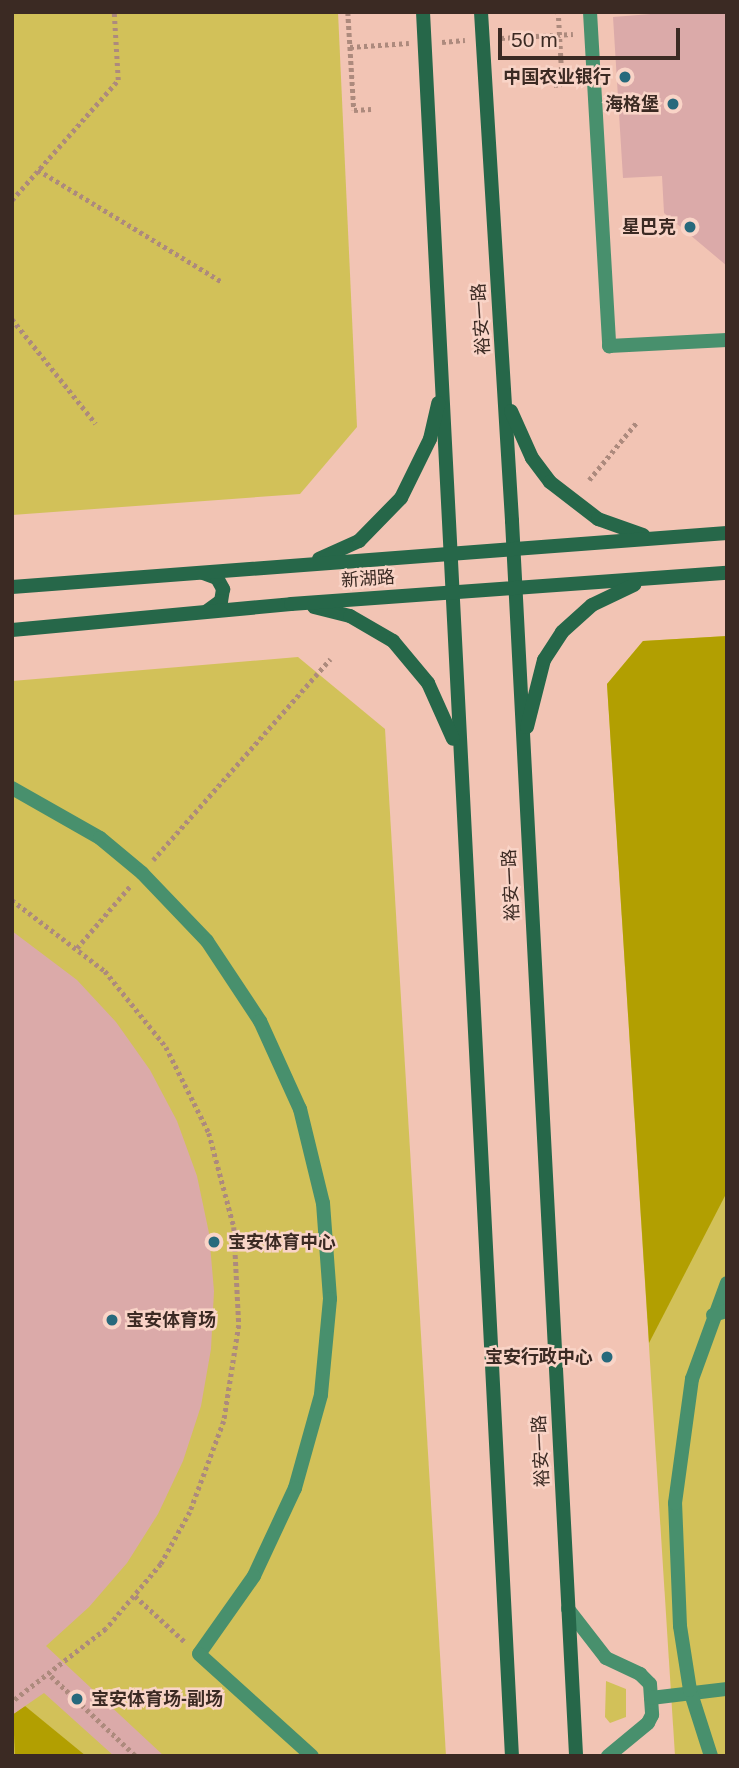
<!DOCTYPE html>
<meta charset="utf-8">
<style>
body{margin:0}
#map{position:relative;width:739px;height:1768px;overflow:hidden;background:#f2c4b4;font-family:Helvetica,"Noto Sans SC",sans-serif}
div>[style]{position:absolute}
.green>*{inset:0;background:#d2c159}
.forest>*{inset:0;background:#b29f01}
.building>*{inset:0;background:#dbaaa9}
.path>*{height:4.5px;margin-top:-2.25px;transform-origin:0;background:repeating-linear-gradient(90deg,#ad8a7d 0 3.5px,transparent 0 7px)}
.service>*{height:14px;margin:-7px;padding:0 7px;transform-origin:7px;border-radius:7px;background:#48906d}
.pedestrian>*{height:14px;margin:-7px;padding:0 7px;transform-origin:7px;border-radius:7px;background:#48906d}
.secondary>*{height:14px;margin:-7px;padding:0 7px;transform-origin:7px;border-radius:7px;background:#266749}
.dots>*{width:19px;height:19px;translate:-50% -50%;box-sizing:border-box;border:4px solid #f9d4c7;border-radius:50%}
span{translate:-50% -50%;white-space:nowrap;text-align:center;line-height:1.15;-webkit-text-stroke:5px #f9d4c7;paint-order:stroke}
.poi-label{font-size:18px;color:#3b2a23;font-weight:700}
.right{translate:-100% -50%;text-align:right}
.left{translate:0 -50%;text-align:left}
.street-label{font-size:18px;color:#3b2a23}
.frame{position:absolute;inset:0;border:14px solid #3b2a23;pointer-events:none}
.scale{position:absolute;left:498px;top:28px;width:182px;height:32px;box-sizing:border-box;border:4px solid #3b2a23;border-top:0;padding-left:9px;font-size:21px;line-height:24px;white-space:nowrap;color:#3b2a23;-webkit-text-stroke:5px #f9d4c7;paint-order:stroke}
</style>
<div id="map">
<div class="green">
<div style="clip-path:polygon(12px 12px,338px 12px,357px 427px,300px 494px,12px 515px)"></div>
<div style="clip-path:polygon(727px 636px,727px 1756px,675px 1756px,607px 684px,643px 641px)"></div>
<div style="clip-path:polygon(298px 657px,385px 729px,446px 1756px,12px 1756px,12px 681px)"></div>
<div style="clip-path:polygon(606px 1681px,626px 1689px,626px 1717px,610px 1723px,605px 1717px)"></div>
</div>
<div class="forest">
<div style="clip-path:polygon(727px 636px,727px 1192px,649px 1343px,607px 684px,643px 641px)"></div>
<div style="clip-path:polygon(25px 1706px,86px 1756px,15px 1756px,13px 1714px)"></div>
</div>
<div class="building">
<div style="clip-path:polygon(676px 12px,727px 12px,727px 266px,664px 213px,662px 176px,623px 178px,613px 17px)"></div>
<div style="clip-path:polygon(12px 931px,77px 980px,116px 1022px,150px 1070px,177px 1121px,197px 1176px,209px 1233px,214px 1291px,211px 1349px,201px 1406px,183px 1461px,158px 1514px,127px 1563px,89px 1607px,46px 1646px,164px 1756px,114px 1756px,44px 1693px,12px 1715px)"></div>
</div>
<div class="path">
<div style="left:348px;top:12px;width:98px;rotate:86.5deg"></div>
<div style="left:354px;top:110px;width:17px;rotate:-3deg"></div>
<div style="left:501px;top:38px;width:72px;rotate:-3.2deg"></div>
<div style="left:442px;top:42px;width:23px;rotate:-5deg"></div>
<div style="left:350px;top:47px;width:59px;rotate:-3.9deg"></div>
<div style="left:554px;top:85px;width:8px;rotate:-7deg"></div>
<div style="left:562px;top:84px;width:72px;rotate:-93.2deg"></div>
<div style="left:38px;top:170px;width:215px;rotate:31.3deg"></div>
<div style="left:12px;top:200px;width:160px;rotate:-48.5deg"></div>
<div style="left:118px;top:80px;width:68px;rotate:-93.4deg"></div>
<div style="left:12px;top:319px;width:134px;rotate:51.3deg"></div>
<div style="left:589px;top:480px;width:74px;rotate:-50.5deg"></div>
<div style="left:153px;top:860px;width:268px;rotate:-48.6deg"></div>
<div style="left:12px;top:900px;width:117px;rotate:37.4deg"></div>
<div style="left:105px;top:971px;width:97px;rotate:51.2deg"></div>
<div style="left:166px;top:1047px;width:96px;rotate:63.4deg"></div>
<div style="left:209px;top:1133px;width:97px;rotate:75.1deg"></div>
<div style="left:234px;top:1227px;width:98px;rotate:87.1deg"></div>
<div style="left:239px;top:1325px;width:97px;rotate:98.9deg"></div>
<div style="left:224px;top:1421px;width:97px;rotate:110.5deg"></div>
<div style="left:190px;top:1512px;width:60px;rotate:119.1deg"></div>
<div style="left:161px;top:1564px;width:85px;rotate:130.2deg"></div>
<div style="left:106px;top:1629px;width:119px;rotate:142.2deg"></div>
<div style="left:77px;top:948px;width:83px;rotate:-49.4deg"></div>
<div style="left:135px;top:1596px;width:68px;rotate:42.6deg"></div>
<div style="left:51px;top:1676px;width:117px;rotate:43.3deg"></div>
</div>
<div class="service">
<div style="left:590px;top:12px;width:335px;rotate:86.7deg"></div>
<div style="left:609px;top:346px;width:118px;rotate:-2.9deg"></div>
<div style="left:12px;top:788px;width:101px;rotate:29.6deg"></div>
<div style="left:100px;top:838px;width:55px;rotate:39.8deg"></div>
<div style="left:142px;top:873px;width:94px;rotate:46.3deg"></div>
<div style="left:207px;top:941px;width:96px;rotate:56.5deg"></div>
<div style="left:260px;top:1021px;width:97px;rotate:65.6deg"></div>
<div style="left:300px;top:1109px;width:97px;rotate:76.3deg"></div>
<div style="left:323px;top:1203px;width:96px;rotate:85.8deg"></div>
<div style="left:330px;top:1299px;width:96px;rotate:95.4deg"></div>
<div style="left:321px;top:1395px;width:97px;rotate:105.6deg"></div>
<div style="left:295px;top:1488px;width:97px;rotate:115deg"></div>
<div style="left:254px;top:1576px;width:95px;rotate:125.2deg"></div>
<div style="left:199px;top:1654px;width:152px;rotate:42.1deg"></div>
<div style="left:568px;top:1609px;width:62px;rotate:52.2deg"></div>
<div style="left:606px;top:1658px;width:38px;rotate:25deg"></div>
<div style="left:640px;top:1674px;width:14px;rotate:45deg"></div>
<div style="left:650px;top:1684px;width:31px;rotate:86deg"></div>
<div style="left:652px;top:1715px;width:9px;rotate:117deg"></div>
<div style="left:648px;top:1723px;width:52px;rotate:140.5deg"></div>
<div style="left:651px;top:1698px;width:77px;rotate:-6.8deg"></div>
<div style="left:711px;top:1756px;width:69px;rotate:-107.7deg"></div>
<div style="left:690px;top:1690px;width:65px;rotate:-98.9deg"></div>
<div style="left:680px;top:1626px;width:123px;rotate:-92.3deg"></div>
<div style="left:675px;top:1503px;width:125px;rotate:-82.2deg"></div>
<div style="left:692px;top:1379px;width:102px;rotate:-70deg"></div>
</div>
<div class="pedestrian">
<div style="left:713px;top:1315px;width:15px;rotate:-16deg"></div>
</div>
<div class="secondary">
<div style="left:423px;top:12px;width:1746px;rotate:87.08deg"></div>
<div style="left:481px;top:12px;width:510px;rotate:86.51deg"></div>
<div style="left:512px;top:521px;width:1237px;rotate:87.03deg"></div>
<div style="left:511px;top:411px;width:51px;rotate:65.9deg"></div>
<div style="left:532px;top:458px;width:30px;rotate:53deg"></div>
<div style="left:550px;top:482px;width:61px;rotate:37.6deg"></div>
<div style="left:598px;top:519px;width:48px;rotate:19.6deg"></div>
<div style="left:319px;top:559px;width:44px;rotate:-24.2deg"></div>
<div style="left:359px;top:541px;width:60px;rotate:-45.7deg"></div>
<div style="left:401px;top:498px;width:66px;rotate:-63.8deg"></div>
<div style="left:430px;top:439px;width:37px;rotate:-77deg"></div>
<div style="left:203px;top:573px;width:15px;rotate:20deg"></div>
<div style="left:217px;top:578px;width:13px;rotate:61deg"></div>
<div style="left:223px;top:589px;width:12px;rotate:99deg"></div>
<div style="left:221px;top:601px;width:17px;rotate:144deg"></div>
<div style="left:12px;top:587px;width:717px;rotate:-4.32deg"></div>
<div style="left:314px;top:607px;width:37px;rotate:14deg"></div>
<div style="left:350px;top:616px;width:50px;rotate:30.2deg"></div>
<div style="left:393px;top:641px;width:55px;rotate:50.2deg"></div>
<div style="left:428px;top:683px;width:61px;rotate:65.9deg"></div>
<div style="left:12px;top:630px;width:280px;rotate:-5.3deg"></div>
<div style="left:291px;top:604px;width:437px;rotate:-4.1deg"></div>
<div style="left:527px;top:727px;width:69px;rotate:-75.8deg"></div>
<div style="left:544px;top:660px;width:33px;rotate:-57deg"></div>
<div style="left:562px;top:632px;width:40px;rotate:-42deg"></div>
<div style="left:592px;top:605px;width:47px;rotate:-25.5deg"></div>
</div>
<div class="dots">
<div style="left:625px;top:77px;background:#27697c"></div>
<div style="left:673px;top:104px;background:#27697c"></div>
<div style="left:690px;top:227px;background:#27697c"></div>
<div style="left:214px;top:1242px;background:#27697c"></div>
<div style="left:112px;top:1320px;background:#27697c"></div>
<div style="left:607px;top:1357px;background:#27697c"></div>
<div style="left:77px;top:1699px;background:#27697c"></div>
</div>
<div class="poi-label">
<span class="right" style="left:611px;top:77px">中国农业银行</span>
<span class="right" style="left:659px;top:104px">海格堡</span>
<span class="right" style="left:676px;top:227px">星巴克</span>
<span class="left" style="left:228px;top:1242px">宝安体育中心</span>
<span class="left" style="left:126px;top:1320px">宝安体育场</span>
<span class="right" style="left:593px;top:1357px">宝安行政中心</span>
<span class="left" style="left:91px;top:1699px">宝安体育场-副场</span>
</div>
<div class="street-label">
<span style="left:481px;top:319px;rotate:-94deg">裕安一路</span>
<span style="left:368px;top:579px;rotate:-4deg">新湖路</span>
<span style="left:511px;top:885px;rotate:-93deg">裕安一路</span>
<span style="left:541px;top:1451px;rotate:-93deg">裕安一路</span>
</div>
<div class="frame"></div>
<div class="scale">50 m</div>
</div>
